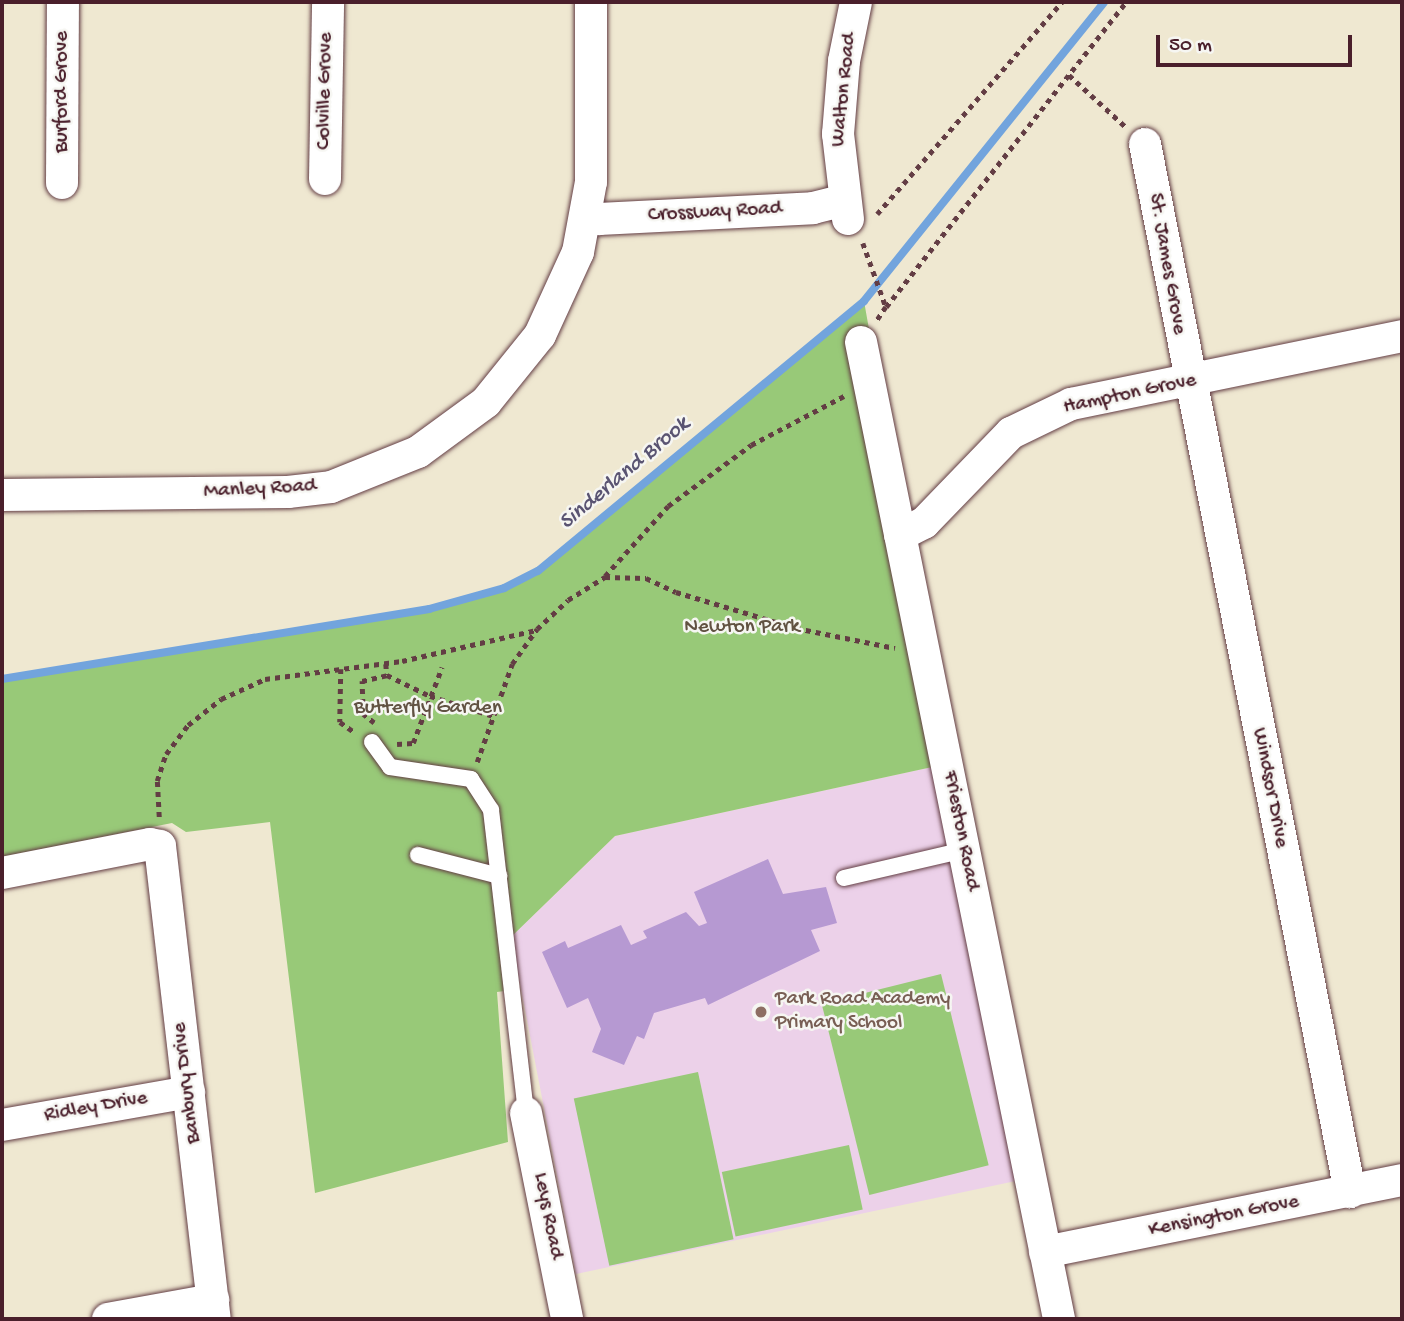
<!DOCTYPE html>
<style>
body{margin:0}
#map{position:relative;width:1404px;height:1321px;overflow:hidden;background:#efe8d1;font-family:"Gochi Hand",sans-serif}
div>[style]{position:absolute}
.built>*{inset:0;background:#ecd1e9}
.green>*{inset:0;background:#98c978;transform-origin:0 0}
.stream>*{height:8px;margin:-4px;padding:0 4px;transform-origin:4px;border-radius:4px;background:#72a4dd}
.building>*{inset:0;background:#b699d2}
.path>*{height:4.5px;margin-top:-2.25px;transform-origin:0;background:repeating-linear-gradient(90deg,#633d44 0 5px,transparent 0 10px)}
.roads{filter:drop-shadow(0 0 2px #633d44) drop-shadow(0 0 2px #633d44)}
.service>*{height:16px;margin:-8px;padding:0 8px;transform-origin:8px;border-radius:8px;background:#fff}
.minor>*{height:32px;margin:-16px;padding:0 16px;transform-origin:16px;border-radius:16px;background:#fff}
.dots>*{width:19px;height:19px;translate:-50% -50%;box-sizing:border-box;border:4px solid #f6f6f2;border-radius:50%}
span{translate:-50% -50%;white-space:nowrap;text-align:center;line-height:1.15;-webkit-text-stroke:5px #f6f6f2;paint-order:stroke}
.street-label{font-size:21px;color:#4a1f2b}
.park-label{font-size:21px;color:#615242}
.education-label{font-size:21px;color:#785e54}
.left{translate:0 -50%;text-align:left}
.water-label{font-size:23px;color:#5a5472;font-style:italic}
.frame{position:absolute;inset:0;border:4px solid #4a1f2b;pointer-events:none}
.scale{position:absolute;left:1156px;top:35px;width:196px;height:32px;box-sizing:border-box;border:4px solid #4a1f2b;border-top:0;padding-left:9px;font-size:21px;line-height:24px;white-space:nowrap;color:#4a1f2b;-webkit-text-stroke:5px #f6f6f2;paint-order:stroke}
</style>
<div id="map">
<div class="built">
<div style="clip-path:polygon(946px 764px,1030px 1178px,576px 1274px,511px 937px,615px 836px)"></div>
</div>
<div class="green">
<div style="clip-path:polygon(864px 301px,946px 764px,615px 836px,511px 937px,511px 990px,497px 992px,508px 1142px,315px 1193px,270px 822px,186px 832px,172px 823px,2px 857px,2px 679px,429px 609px,504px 588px,538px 571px)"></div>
<div style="left:941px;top:974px;width:197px;height:123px;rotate:76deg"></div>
<div style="left:698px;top:1072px;width:171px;height:127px;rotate:78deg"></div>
<div style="left:849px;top:1145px;width:66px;height:130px;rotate:78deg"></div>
</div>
<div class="stream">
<div style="left:2px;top:679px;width:433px;rotate:-9.3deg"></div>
<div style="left:429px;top:609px;width:78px;rotate:-15.6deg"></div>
<div style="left:504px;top:588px;width:38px;rotate:-27deg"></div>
<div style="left:538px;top:571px;width:423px;rotate:-39.6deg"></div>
<div style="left:864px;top:301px;width:383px;rotate:-51.2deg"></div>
</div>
<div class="building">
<div style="clip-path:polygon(768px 859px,783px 894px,826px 887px,837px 923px,811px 930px,820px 951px,708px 1005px,705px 998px,654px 1013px,644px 1039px,637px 1036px,624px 1065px,592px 1052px,601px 1029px,588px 998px,567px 1008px,542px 952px,565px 941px,568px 948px,621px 925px,631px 945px,647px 938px,643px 931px,686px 912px,699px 926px,707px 923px,694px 892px)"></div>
</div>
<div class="path">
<div style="left:1069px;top:75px;width:77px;rotate:42.4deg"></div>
<div style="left:877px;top:214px;width:281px;rotate:-48.9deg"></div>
<div style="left:863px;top:243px;width:68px;rotate:70.2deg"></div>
<div style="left:886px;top:307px;width:18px;rotate:124deg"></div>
<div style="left:886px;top:307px;width:388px;rotate:-51.8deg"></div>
<div style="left:605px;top:576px;width:94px;rotate:-48deg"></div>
<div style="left:668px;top:506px;width:103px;rotate:-36.3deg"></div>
<div style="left:751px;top:445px;width:105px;rotate:-27.8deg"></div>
<div style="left:386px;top:664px;width:11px;rotate:85deg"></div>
<div style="left:387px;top:675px;width:48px;rotate:26deg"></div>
<div style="left:430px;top:696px;width:66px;rotate:17.6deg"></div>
<div style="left:341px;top:669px;width:53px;rotate:91.1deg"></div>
<div style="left:340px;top:722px;width:19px;rotate:35deg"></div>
<div style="left:374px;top:723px;width:14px;rotate:-141deg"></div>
<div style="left:363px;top:714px;width:33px;rotate:-92deg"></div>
<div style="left:362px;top:681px;width:26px;rotate:-13deg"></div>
<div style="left:397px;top:744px;width:16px;rotate:-4deg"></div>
<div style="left:413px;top:743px;width:81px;rotate:-69.1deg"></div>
<div style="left:477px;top:762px;width:104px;rotate:-70.3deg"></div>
<div style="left:512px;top:664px;width:43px;rotate:-54.5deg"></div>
<div style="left:537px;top:629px;width:42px;rotate:-43.1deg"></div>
<div style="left:568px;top:600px;width:44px;rotate:-31.9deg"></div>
<div style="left:605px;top:577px;width:41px;rotate:1.4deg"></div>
<div style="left:646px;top:578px;width:33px;rotate:25deg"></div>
<div style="left:676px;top:592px;width:125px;rotate:16.7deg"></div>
<div style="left:796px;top:628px;width:101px;rotate:11.4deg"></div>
<div style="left:159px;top:817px;width:36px;rotate:-93deg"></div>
<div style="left:157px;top:781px;width:28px;rotate:-72deg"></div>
<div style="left:166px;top:754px;width:36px;rotate:-53deg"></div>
<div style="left:188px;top:725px;width:42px;rotate:-38.2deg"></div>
<div style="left:221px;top:699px;width:48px;rotate:-24.4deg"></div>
<div style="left:265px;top:679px;width:138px;rotate:-7.5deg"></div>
<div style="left:402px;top:661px;width:138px;rotate:-13deg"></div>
</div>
<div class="roads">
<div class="service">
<div style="left:372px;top:742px;width:31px;rotate:54deg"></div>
<div style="left:390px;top:767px;width:82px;rotate:8.4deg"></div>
<div style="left:471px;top:779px;width:37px;rotate:57deg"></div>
<div style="left:491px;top:810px;width:305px;rotate:83.4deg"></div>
<div style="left:418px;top:855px;width:84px;rotate:14.5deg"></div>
<div style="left:844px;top:878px;width:123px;rotate:-13.1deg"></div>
</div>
<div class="minor">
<div style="left:1145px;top:144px;width:1068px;rotate:78.93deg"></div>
<div style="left:325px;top:179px;width:177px;rotate:-89deg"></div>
<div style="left:62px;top:183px;width:181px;rotate:-89.7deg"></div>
<div style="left:588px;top:215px;width:12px;rotate:20deg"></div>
<div style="left:599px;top:219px;width:214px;rotate:-2.9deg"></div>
<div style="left:813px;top:208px;width:30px;rotate:-14deg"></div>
<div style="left:848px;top:219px;width:86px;rotate:-96.7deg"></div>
<div style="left:838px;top:134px;width:73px;rotate:-85.3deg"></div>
<div style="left:844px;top:61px;width:60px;rotate:-78.5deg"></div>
<div style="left:861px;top:342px;width:997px;rotate:78.54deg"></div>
<div style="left:2px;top:495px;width:286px;rotate:-0.6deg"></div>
<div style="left:288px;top:492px;width:43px;rotate:-6.6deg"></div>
<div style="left:331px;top:487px;width:94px;rotate:-21.9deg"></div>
<div style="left:418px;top:452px;width:84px;rotate:-36.3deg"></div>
<div style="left:486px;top:402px;width:86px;rotate:-51.1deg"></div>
<div style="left:540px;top:335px;width:91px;rotate:-65.4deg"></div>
<div style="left:578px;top:252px;width:71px;rotate:-79.5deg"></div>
<div style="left:591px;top:182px;width:180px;rotate:-90deg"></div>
<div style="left:900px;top:535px;width:27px;rotate:-27deg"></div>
<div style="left:924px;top:523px;width:125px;rotate:-46deg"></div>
<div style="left:1011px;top:433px;width:67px;rotate:-25.8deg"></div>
<div style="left:1071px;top:404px;width:338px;rotate:-11.6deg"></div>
<div style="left:2px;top:873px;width:151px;rotate:-11.1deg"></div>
<div style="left:150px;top:844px;width:10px;rotate:11deg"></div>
<div style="left:160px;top:846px;width:476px;rotate:83.4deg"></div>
<div style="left:526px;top:1113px;width:210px;rotate:78.7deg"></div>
<div style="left:2px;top:1125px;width:190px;rotate:-10deg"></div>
<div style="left:1045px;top:1252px;width:364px;rotate:-11.4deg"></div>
<div style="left:108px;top:1319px;width:107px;rotate:-10.3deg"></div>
</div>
</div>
<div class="dots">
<div style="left:761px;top:1012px;background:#8d6e63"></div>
</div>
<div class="street-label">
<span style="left:845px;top:90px;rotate:-84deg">Walton Road</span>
<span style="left:326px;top:91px;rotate:-89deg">Colville Grove</span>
<span style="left:63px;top:92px;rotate:-90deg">Burford Grove</span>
<span style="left:715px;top:213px;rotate:-3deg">Crossway Road</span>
<span style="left:1166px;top:264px;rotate:80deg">St. James Grove</span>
<span style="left:1130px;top:395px;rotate:-12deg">Hampton Grove</span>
<span style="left:260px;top:490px;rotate:-3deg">Manley Road</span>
<span style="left:1269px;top:788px;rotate:79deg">Windsor Drive</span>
<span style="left:960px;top:831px;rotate:79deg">Frieston Road</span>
<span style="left:188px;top:1083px;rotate:-97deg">Banbury Drive</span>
<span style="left:96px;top:1108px;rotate:-10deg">Ridley Drive</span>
<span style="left:547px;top:1216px;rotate:79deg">Leys Road</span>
<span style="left:1224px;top:1217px;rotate:-11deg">Kensington Grove</span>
</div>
<div class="park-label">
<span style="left:742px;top:628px">Newton Park</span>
<span style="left:428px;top:709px">Butterfly Garden</span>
</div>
<div class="education-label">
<span class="left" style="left:775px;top:1012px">Park Road Academy<br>Primary School</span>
</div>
<div class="water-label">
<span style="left:625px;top:474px;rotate:-40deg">Sinderland Brook</span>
</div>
<div class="frame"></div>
<div class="scale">50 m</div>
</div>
